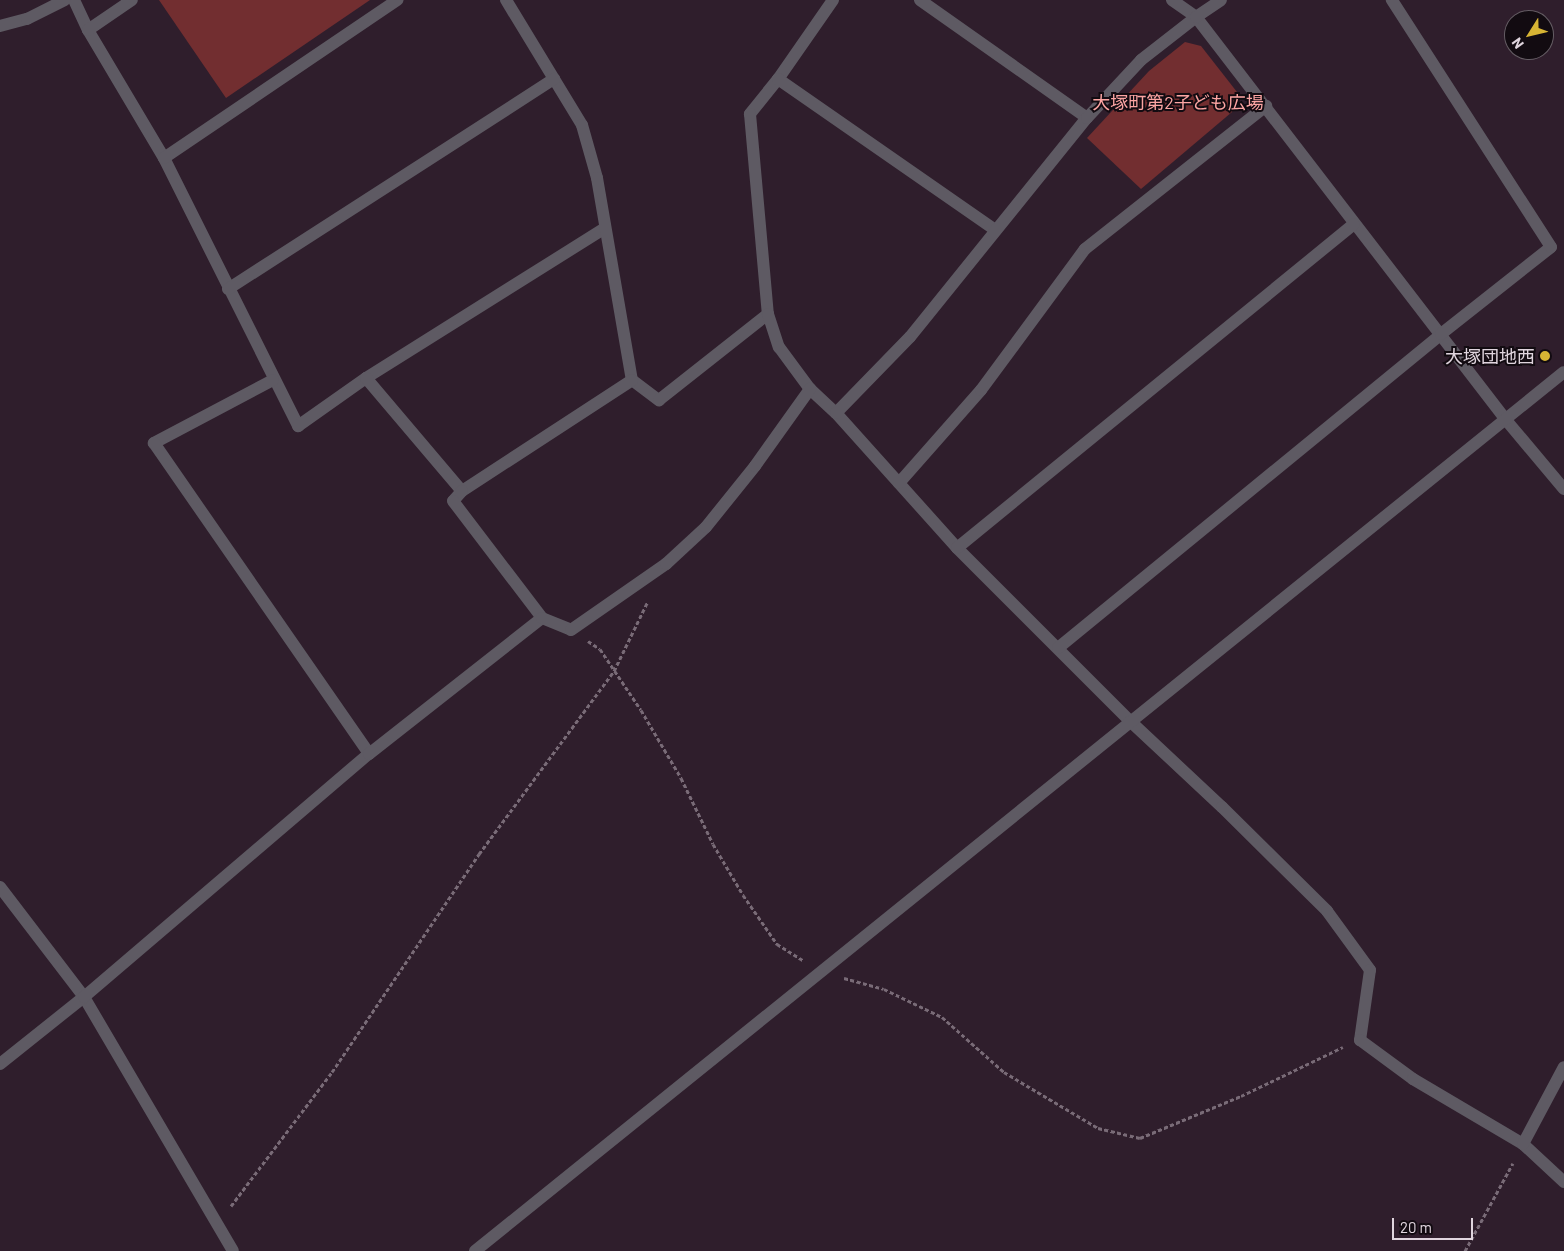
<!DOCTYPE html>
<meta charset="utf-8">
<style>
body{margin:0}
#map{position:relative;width:1564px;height:1251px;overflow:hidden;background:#2f1e2c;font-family:Barlow,"Noto Sans JP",sans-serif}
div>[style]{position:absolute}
.green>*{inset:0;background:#722e30}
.path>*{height:3px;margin-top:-1.5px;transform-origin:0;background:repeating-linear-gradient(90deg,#796b77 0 4px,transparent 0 6.5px)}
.minor>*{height:12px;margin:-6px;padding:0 6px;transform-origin:6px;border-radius:6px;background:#5e5a63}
.tertiary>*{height:12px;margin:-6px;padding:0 6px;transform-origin:6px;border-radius:6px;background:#5e5a63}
.dots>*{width:14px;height:14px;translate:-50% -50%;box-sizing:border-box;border:2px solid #120b11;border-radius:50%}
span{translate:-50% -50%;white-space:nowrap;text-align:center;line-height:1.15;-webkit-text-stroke:4px #120b11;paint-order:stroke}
.park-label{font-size:18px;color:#fca5a3}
.poi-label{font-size:18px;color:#e0d5de}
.right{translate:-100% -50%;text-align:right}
.north{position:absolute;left:1504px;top:10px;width:50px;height:50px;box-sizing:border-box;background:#120b11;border:1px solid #645c63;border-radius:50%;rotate:234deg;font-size:14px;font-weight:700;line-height:20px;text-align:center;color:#e0d5de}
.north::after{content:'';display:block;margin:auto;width:18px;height:22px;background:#d7b434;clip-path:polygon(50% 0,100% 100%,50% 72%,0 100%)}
.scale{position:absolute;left:1392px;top:1218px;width:81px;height:22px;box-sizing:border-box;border:2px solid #e0d5de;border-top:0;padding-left:6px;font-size:15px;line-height:18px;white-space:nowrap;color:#e0d5de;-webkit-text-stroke:4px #120b11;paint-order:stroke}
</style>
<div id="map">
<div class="green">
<div style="clip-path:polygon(159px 0,370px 0,226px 98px)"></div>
<div style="clip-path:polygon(1185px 42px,1201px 46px,1237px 92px,1232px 112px,1141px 189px,1087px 138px,1149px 71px)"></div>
</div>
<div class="path">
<div style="left:588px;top:641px;width:14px;rotate:34deg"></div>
<div style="left:600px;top:649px;width:73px;rotate:56.1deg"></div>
<div style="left:641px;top:710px;width:79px;rotate:59.5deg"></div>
<div style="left:681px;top:778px;width:73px;rotate:64.1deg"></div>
<div style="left:713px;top:844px;width:59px;rotate:59.5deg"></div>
<div style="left:743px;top:895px;width:60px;rotate:55.2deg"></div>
<div style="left:777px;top:944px;width:32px;rotate:32deg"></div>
<div style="left:844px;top:978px;width:41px;rotate:15.4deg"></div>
<div style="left:884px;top:989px;width:64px;rotate:25.8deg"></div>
<div style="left:942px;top:1017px;width:83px;rotate:41.6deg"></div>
<div style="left:1004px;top:1072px;width:109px;rotate:30.8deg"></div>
<div style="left:1098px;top:1128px;width:43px;rotate:13.4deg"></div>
<div style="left:1140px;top:1138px;width:109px;rotate:-22.6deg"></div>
<div style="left:1241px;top:1096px;width:113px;rotate:-25.7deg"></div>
<div style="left:231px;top:1206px;width:168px;rotate:-53deg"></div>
<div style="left:332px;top:1072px;width:263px;rotate:-56deg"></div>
<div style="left:479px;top:854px;width:227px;rotate:-53.6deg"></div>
<div style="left:614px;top:671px;width:76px;rotate:-64.1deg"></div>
<div style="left:1465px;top:1251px;width:100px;rotate:-61.4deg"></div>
</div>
<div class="minor">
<div style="left:74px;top:0;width:33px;rotate:65deg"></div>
<div style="left:88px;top:30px;width:149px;rotate:59.3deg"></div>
<div style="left:164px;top:158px;width:300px;rotate:63.4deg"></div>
<div style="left:298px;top:426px;width:83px;rotate:-35.2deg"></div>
<div style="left:366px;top:378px;width:282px;rotate:-32.1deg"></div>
<div style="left:506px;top:0;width:146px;rotate:58.7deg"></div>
<div style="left:582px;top:125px;width:55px;rotate:74.2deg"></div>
<div style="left:597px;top:178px;width:205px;rotate:80.2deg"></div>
<div style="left:632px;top:380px;width:34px;rotate:37deg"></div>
<div style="left:659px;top:400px;width:139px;rotate:-38.3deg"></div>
<div style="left:833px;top:0;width:96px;rotate:124.8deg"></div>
<div style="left:778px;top:79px;width:45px;rotate:128.7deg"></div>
<div style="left:750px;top:114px;width:201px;rotate:84.9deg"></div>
<div style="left:768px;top:314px;width:35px;rotate:72deg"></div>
<div style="left:779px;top:347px;width:52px;rotate:53.6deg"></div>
<div style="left:810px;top:389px;width:35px;rotate:43deg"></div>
<div style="left:836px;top:413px;width:181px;rotate:48.1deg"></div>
<div style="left:957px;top:548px;width:245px;rotate:45deg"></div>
<div style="left:1130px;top:721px;width:126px;rotate:43.1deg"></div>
<div style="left:1222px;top:807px;width:148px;rotate:44.7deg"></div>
<div style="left:1327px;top:911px;width:73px;rotate:53.9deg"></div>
<div style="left:1370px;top:970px;width:71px;rotate:98.1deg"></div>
<div style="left:1360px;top:1040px;width:66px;rotate:36.3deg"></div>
<div style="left:1413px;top:1079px;width:128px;rotate:30.6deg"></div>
<div style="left:1523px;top:1144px;width:56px;rotate:42.8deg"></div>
<div style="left:920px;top:0;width:204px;rotate:35.2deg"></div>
<div style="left:1172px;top:0;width:29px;rotate:35deg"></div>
<div style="left:1196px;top:17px;width:508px;rotate:52.43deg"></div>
<div style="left:1506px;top:420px;width:90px;rotate:50deg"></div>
<div style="left:0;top:26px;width:28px;rotate:-15deg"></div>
<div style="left:27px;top:19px;width:42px;rotate:-26.6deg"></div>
<div style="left:88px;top:30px;width:53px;rotate:-34.3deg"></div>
<div style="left:778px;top:79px;width:264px;rotate:34.8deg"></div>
<div style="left:164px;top:158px;width:282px;rotate:-34.1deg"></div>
<div style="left:228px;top:289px;width:388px;rotate:-32.8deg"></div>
<div style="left:366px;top:378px;width:148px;rotate:49.7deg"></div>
<div style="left:462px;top:491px;width:203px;rotate:-33.1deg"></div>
<div style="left:273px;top:380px;width:135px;rotate:152.1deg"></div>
<div style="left:154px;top:443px;width:378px;rotate:55.3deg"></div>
<div style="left:836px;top:413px;width:106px;rotate:-45.8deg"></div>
<div style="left:910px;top:337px;width:282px;rotate:-51.1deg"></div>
<div style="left:1087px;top:118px;width:79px;rotate:-47deg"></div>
<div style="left:1141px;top:60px;width:70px;rotate:-38deg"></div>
<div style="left:1196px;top:17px;width:30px;rotate:-34deg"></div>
<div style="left:899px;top:483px;width:124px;rotate:-48.6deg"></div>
<div style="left:981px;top:390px;width:175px;rotate:-53.6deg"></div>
<div style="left:1085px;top:249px;width:231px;rotate:-38.3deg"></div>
<div style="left:462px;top:491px;width:13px;rotate:132deg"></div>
<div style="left:453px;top:501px;width:147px;rotate:52.7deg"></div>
<div style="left:957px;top:548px;width:512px;rotate:-39.22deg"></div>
<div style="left:1058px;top:648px;width:495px;rotate:-39.3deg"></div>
<div style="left:1441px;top:334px;width:140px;rotate:-38.3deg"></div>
<div style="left:1551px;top:247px;width:294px;rotate:-122.8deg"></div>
<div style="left:0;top:887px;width:138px;rotate:52.6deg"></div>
<div style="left:84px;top:997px;width:294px;rotate:59.6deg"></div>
<div style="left:0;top:1064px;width:107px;rotate:-38.6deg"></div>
<div style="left:84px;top:997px;width:375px;rotate:-40.5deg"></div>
<div style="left:369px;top:754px;width:220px;rotate:-38.2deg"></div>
<div style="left:542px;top:618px;width:31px;rotate:22deg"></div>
<div style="left:571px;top:630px;width:116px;rotate:-34.8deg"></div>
<div style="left:666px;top:564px;width:54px;rotate:-42.8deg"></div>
<div style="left:706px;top:527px;width:78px;rotate:-51.2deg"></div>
<div style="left:755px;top:466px;width:95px;rotate:-54.5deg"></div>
<div style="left:1523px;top:1144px;width:87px;rotate:-62deg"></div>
</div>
<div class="tertiary">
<div style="left:475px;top:1251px;width:1399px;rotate:-38.91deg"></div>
</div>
<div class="dots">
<div style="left:1545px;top:356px;background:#d7b434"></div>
</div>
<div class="park-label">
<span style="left:1178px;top:102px">大塚町第2子ども広場</span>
</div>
<div class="poi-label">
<span class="right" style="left:1535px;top:356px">大塚団地西</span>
</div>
<div class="north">N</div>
<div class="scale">20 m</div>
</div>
